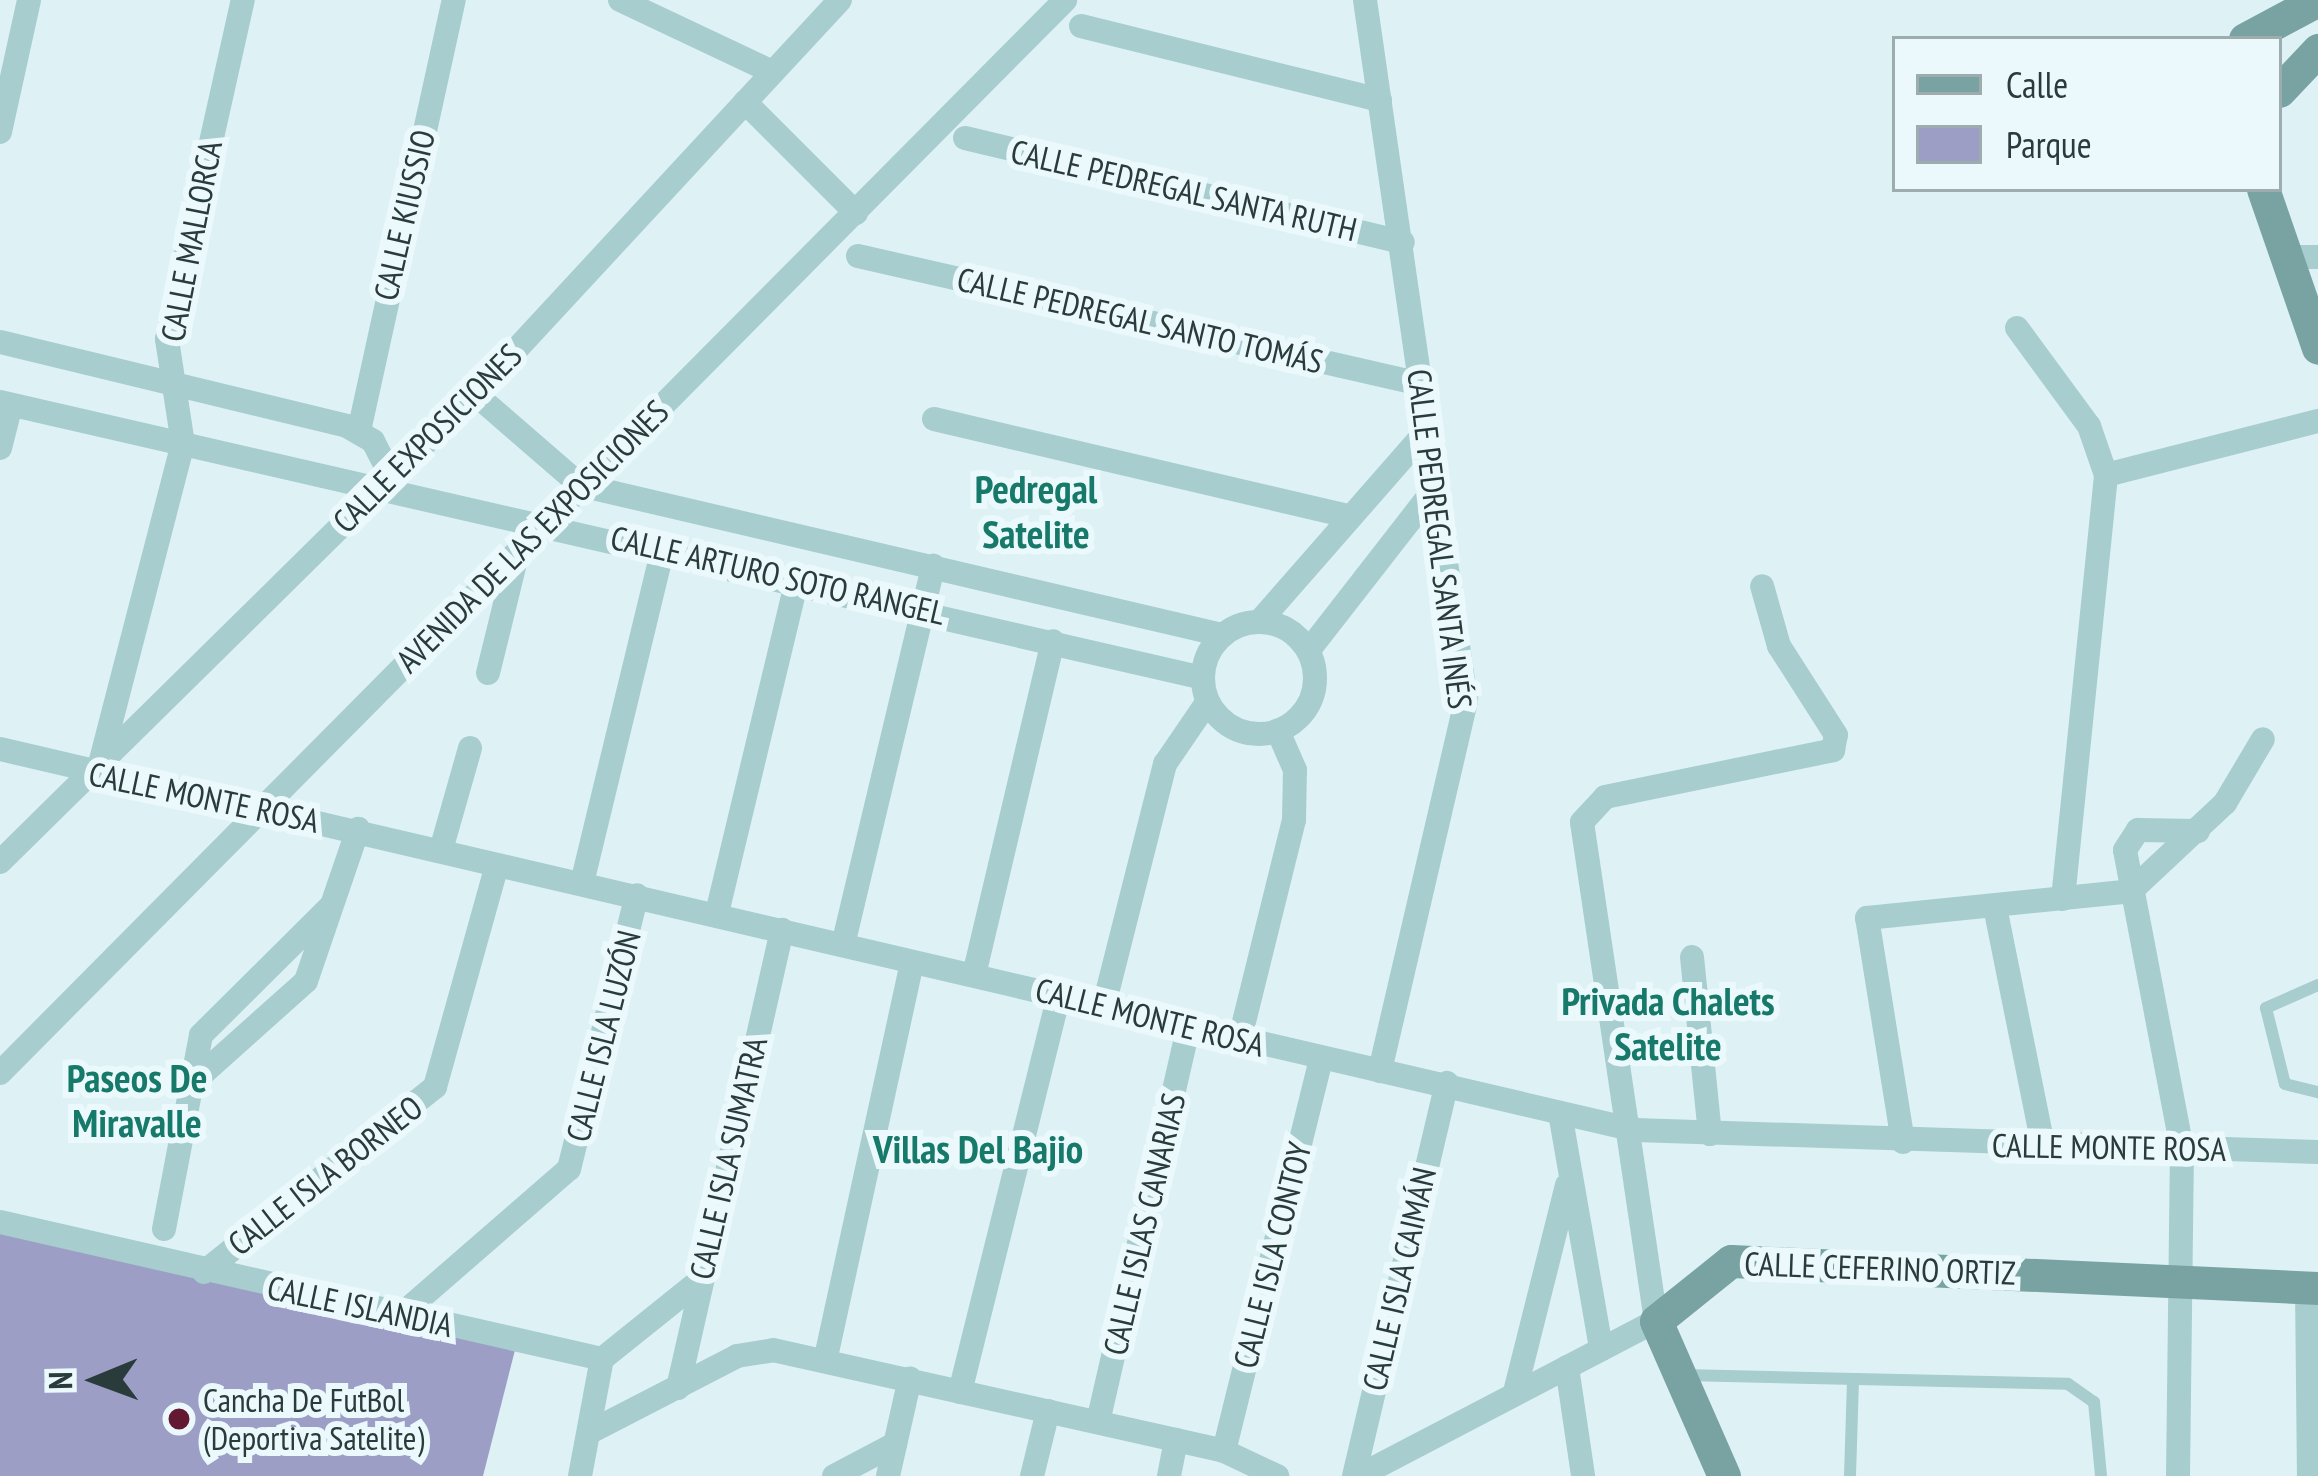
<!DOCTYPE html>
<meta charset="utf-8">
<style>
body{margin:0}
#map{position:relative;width:2318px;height:1476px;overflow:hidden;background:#def2f5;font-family:"PT Sans Narrow",sans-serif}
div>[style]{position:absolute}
.green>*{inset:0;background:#9c9ec6}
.lane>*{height:12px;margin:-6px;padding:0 6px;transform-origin:6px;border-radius:6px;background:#a8cdcf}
.street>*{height:24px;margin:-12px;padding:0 12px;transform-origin:12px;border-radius:12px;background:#a8cdcf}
.street>.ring{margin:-12px;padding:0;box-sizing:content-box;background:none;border:24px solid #a8cdcf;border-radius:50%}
.secondary>*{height:33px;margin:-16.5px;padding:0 16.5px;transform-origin:16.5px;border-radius:16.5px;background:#79a3a2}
.dots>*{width:33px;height:33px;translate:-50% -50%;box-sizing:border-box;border:6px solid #ebf9fc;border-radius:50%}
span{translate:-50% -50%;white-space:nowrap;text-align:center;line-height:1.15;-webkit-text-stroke:12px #ebf9fc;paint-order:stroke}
.street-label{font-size:33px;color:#293b3a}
.poi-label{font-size:33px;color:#293b3a}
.left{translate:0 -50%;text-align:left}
.quarter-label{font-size:39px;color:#17796a;font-weight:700}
.legend{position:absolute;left:1892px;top:36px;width:390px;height:156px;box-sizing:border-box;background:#ebf9fc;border:3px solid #9dadae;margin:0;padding:15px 21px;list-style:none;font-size:36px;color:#293b3a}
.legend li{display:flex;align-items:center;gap:24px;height:60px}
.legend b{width:60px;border:3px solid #9dadae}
.north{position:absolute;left:36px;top:1320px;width:120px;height:120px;-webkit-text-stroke:9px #ebf9fc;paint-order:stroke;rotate:269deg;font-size:33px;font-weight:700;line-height:48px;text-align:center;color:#293b3a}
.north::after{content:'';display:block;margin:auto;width:42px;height:54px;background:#293b3a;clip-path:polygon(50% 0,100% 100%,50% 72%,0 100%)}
</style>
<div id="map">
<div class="green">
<div style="clip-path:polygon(0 1231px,515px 1350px,483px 1476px,0 1476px)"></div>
</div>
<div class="lane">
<div style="left:2318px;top:985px;width:57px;rotate:156.1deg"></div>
<div style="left:2266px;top:1008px;width:78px;rotate:76deg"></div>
<div style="left:2285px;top:1084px;width:34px;rotate:14deg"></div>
<div style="left:1683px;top:1375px;width:385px;rotate:1.3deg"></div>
<div style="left:2068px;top:1384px;width:32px;rotate:35deg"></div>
<div style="left:2094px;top:1402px;width:74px;rotate:84.6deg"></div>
<div style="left:1850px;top:1476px;width:97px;rotate:-88.2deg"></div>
</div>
<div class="street">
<div style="left:620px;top:0;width:168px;rotate:25.3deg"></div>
<div style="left:1365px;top:0;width:708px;rotate:81.8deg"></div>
<div style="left:1466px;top:701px;width:380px;rotate:103.1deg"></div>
<div style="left:1081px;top:26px;width:308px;rotate:13.9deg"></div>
<div style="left:745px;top:102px;width:157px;rotate:45deg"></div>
<div style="left:0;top:132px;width:135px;rotate:-77.6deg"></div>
<div style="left:965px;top:138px;width:450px;rotate:13.4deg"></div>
<div style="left:858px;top:256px;width:577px;rotate:12.81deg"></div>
<div style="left:2287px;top:257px;width:31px"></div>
<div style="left:2017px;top:328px;width:122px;rotate:53.7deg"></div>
<div style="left:2089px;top:426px;width:52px;rotate:70.9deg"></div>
<div style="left:2106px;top:475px;width:219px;rotate:-14.3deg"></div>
<div style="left:0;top:342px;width:357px;rotate:13.6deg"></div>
<div style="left:347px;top:426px;width:30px;rotate:30deg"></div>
<div style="left:373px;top:441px;width:39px;rotate:63deg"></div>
<div style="left:475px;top:394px;width:139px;rotate:40.9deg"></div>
<div style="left:580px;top:485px;width:659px;rotate:13.15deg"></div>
<div style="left:0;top:402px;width:1234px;rotate:12.92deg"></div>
<div style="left:934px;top:419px;width:425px;rotate:13.2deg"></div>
<div style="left:359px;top:431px;width:441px;rotate:-77.6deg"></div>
<div style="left:0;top:448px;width:44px;rotate:-75.7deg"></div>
<div style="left:1260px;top:621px;width:254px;rotate:-48.8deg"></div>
<div class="ring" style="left:1203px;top:622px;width:88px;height:88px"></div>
<div style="left:1309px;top:650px;width:207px;rotate:-52.1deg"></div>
<div style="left:488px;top:673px;width:130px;rotate:-76.2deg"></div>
<div style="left:0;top:749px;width:1679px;rotate:13.12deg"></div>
<div style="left:1635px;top:1130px;width:683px;rotate:1.84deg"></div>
<div style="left:101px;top:760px;width:326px;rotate:-75.5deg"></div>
<div style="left:183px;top:444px;width:106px;rotate:-98.7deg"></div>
<div style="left:167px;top:339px;width:347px;rotate:-77.4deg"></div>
<div style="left:441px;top:850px;width:106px;rotate:-74.1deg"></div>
<div style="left:0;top:862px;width:667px;rotate:-44.57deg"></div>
<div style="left:475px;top:394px;width:537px;rotate:-47.19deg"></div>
<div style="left:582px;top:883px;width:346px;rotate:-76.4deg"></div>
<div style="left:2063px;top:899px;width:426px;rotate:-84.2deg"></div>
<div style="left:1996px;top:912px;width:239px;rotate:78.6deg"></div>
<div style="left:717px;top:913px;width:347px;rotate:-76.5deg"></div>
<div style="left:843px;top:945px;width:390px;rotate:-76.6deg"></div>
<div style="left:1692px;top:957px;width:178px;rotate:84.2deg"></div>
<div style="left:974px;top:975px;width:343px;rotate:-76.7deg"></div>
<div style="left:1104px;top:1005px;width:249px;rotate:-75.8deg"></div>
<div style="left:1165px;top:764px;width:76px;rotate:-55.7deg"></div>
<div style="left:1240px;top:1038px;width:225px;rotate:-76.1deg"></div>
<div style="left:1294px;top:820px;width:50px;rotate:-88.9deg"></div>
<div style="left:1295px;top:770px;width:43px;rotate:-113.6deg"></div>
<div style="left:0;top:1073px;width:1512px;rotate:-45.21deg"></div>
<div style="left:191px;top:1084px;width:154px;rotate:-41.8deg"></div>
<div style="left:306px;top:981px;width:161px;rotate:-71.1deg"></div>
<div style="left:1560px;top:1113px;width:240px;rotate:80.1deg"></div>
<div style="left:1903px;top:1142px;width:227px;rotate:-99.1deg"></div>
<div style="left:1867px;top:918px;width:265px;rotate:-5.8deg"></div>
<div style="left:2131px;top:891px;width:129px;rotate:-43.1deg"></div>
<div style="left:2225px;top:803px;width:74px;rotate:-59.3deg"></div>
<div style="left:0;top:1222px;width:617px;rotate:12.82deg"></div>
<div style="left:164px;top:1229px;width:197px;rotate:-79.2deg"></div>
<div style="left:201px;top:1035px;width:182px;rotate:-44.8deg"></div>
<div style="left:204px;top:1272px;width:296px;rotate:-38.7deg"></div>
<div style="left:435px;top:1087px;width:230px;rotate:-74.4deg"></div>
<div style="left:2307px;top:1288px;width:188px;rotate:89.4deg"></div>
<div style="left:402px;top:1314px;width:221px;rotate:-41deg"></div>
<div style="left:569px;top:1169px;width:282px;rotate:-76.1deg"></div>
<div style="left:826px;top:1357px;width:404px;rotate:-77.7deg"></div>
<div style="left:602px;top:1359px;width:122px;rotate:-38.7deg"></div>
<div style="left:1567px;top:1367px;width:110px;rotate:81.6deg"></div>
<div style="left:678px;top:1388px;width:470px;rotate:-77.2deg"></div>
<div style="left:960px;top:1392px;width:410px;rotate:-76deg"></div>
<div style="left:1515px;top:1392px;width:213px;rotate:-75.9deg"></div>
<div style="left:1098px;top:1422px;width:406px;rotate:-77.1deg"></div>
<div style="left:590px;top:1432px;width:165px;rotate:-27.3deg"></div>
<div style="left:737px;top:1356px;width:36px;rotate:-9deg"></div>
<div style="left:773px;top:1350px;width:462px;rotate:12.6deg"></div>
<div style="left:1224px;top:1451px;width:59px;rotate:25.3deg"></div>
<div style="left:1224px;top:1451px;width:404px;rotate:-76.1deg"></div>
<div style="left:580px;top:1476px;width:119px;rotate:-79.4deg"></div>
<div style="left:834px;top:1476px;width:69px;rotate:-27.7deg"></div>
<div style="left:888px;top:1476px;width:100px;rotate:-77.3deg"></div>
<div style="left:1032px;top:1476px;width:67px;rotate:-76.2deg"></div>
<div style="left:1169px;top:1476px;width:37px;rotate:-79deg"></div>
<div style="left:1354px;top:1476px;width:404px;rotate:-76.7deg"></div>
<div style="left:1359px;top:1476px;width:335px;rotate:-27.6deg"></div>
<div style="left:1656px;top:1321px;width:504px;rotate:-98.44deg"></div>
<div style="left:1582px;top:822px;width:34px;rotate:-47deg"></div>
<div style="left:1605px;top:797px;width:233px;rotate:-11.6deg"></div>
<div style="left:1833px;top:750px;width:15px;rotate:-79deg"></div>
<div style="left:1836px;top:735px;width:106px;rotate:-122.6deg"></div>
<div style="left:1779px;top:646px;width:62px;rotate:-105.8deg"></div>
<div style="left:2178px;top:1476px;width:327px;rotate:-89.3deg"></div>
<div style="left:2182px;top:1149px;width:304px;rotate:-100.8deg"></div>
<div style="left:2125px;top:850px;width:24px;rotate:-57deg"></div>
<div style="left:2138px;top:830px;width:60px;rotate:1deg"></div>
</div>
<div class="secondary">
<div style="left:2245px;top:39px;width:83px;rotate:-28.1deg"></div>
<div style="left:2279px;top:91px;width:57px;rotate:-46.4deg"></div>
<div style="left:2263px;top:189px;width:168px;rotate:70.9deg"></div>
<div style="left:1724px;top:1476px;width:169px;rotate:-113.7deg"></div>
<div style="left:1656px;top:1321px;width:96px;rotate:-38.7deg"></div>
<div style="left:1731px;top:1261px;width:588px;rotate:2.63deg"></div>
</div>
<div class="dots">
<div style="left:179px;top:1419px;background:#621931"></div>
</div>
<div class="street-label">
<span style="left:1184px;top:190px;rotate:13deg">CALLE PEDREGAL SANTA RUTH</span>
<span style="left:404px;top:215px;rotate:-77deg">CALLE KIUSSIO</span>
<span style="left:191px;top:241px;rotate:-79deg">CALLE MALLORCA</span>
<span style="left:1140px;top:320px;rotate:13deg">CALLE PEDREGAL SANTO TOMÁS</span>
<span style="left:427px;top:438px;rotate:-45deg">CALLE EXPOSICIONES</span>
<span style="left:532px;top:536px;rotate:-45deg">AVENIDA DE LAS EXPOSICIONES</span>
<span style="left:1440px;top:539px;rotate:83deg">CALLE PEDREGAL SANTA INÉS</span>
<span style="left:778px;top:575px;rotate:13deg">CALLE ARTURO SOTO RANGEL</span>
<span style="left:204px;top:797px;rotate:12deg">CALLE MONTE ROSA</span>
<span style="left:1150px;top:1017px;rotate:14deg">CALLE MONTE ROSA</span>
<span style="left:603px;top:1036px;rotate:-76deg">CALLE ISLA LUZÓN</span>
<span style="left:2109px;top:1147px;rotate:1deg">CALLE MONTE ROSA</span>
<span style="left:728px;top:1158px;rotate:-77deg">CALLE ISLA SUMATRA</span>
<span style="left:325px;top:1175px;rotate:-38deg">CALLE ISLA BORNEO</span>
<span style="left:1144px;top:1224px;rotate:-77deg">CALLE ISLAS CANARIAS</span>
<span style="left:1272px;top:1255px;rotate:-76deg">CALLE ISLA CONTOY</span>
<span style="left:1880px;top:1268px;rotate:2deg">CALLE CEFERINO ORTIZ</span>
<span style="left:1399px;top:1279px;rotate:-77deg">CALLE ISLA CAIMÁN</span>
<span style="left:360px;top:1306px;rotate:12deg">CALLE ISLANDIA</span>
</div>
<div class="poi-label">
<span class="left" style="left:203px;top:1419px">Cancha De FutBol<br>(Deportiva Satelite)</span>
</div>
<div class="quarter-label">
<span style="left:1036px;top:512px">Pedregal<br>Satelite</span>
<span style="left:1668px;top:1024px">Privada Chalets<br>Satelite</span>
<span style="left:137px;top:1101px">Paseos De<br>Miravalle</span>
<span style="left:978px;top:1149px">Villas Del Bajio</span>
</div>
<ul class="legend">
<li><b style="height:15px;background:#79a3a2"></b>Calle</li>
<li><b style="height:33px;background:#9c9ec6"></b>Parque</li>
</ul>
<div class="north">N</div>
</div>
